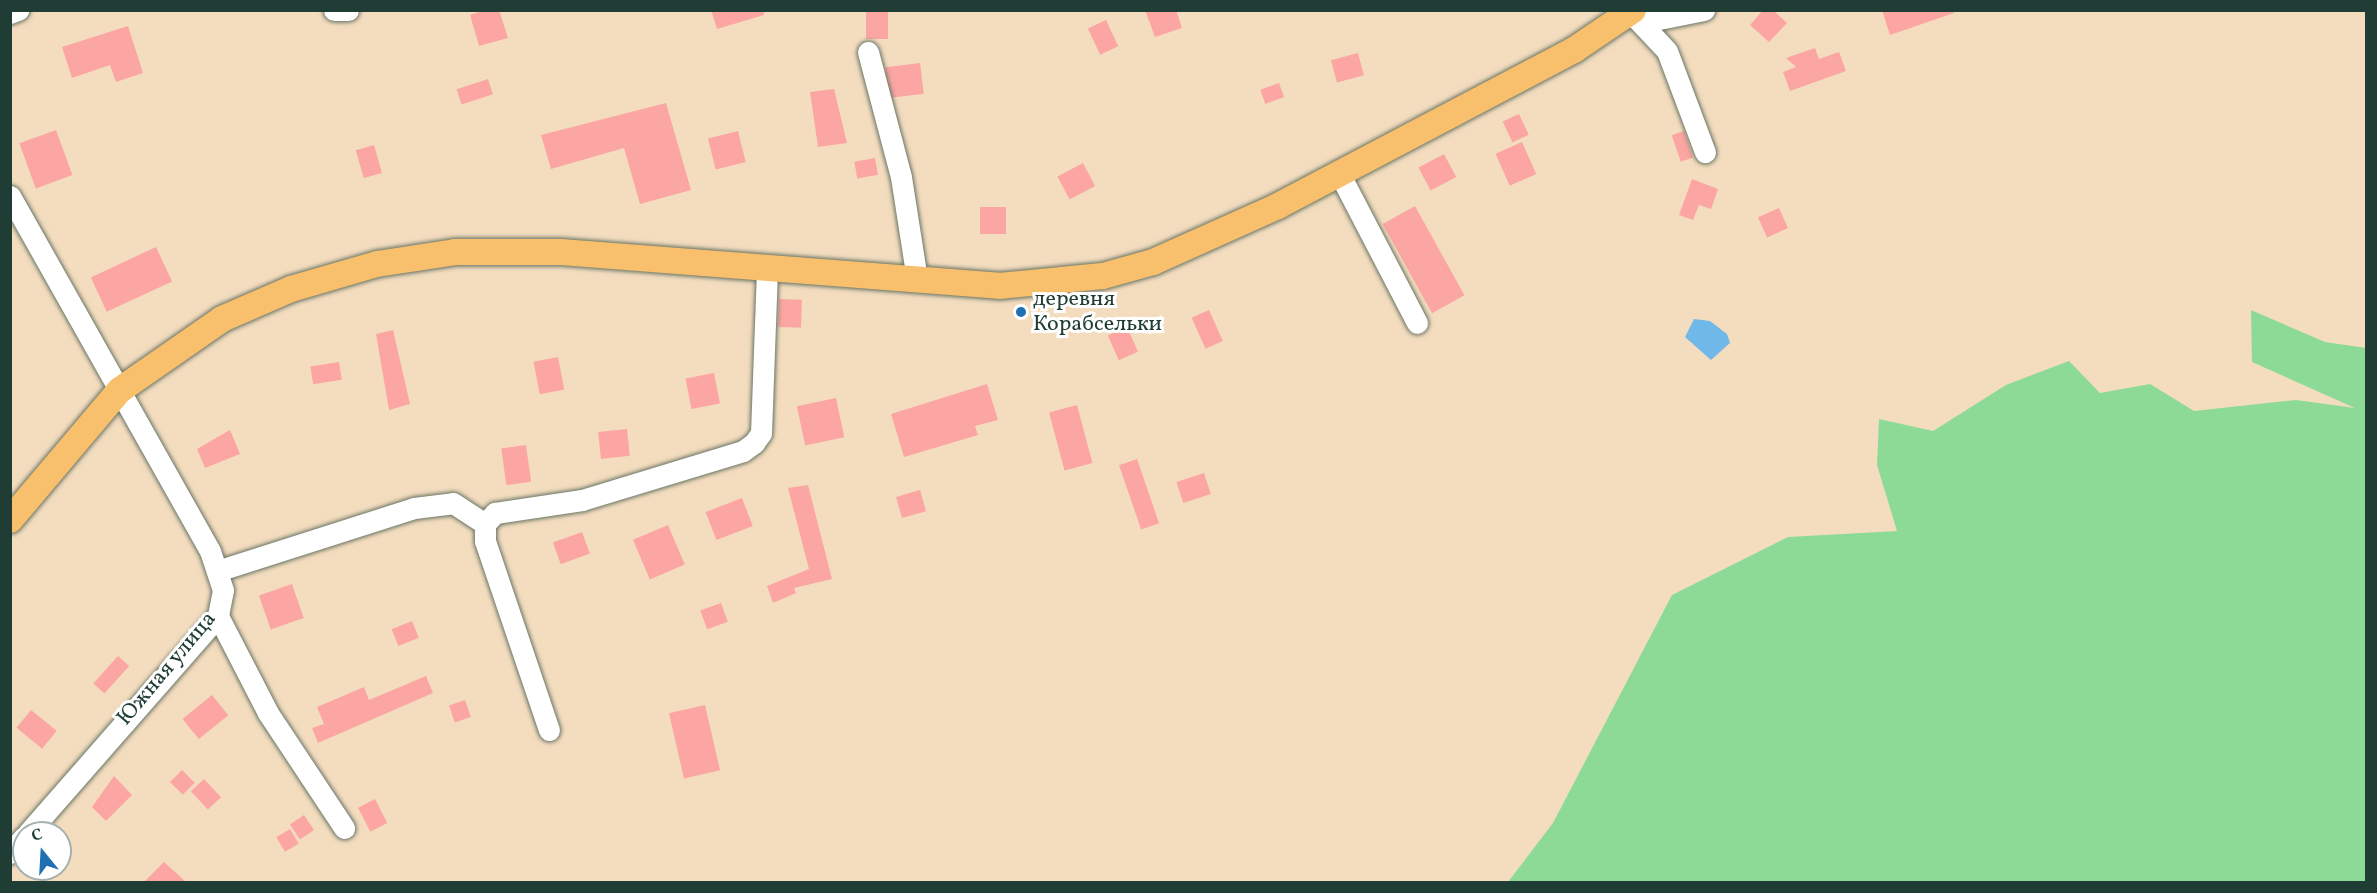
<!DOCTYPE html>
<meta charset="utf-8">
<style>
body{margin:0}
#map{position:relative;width:2377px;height:893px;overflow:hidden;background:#f4ddbf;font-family:Vollkorn,serif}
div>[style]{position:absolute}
.green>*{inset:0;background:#8dda97}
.water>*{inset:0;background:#70b8e8}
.building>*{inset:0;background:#fba6a2;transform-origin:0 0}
.roads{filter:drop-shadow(0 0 2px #6a7565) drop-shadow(0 0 2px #6a7565)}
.minor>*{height:21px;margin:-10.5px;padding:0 10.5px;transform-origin:10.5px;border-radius:10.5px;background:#fff}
.major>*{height:26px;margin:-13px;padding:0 13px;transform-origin:13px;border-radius:13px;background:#f8bf6c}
.dots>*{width:16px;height:16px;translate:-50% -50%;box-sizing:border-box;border:3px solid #fff;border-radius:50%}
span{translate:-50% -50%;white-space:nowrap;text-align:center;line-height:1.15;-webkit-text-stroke:6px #fff;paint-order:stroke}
.poi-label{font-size:22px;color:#1f3d34}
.left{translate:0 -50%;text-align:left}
.street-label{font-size:22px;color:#1f3d34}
.frame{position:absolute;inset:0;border:12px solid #1f3d34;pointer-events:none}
.north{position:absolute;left:12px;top:821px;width:60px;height:60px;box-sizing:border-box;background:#fff;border:2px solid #a5b1ae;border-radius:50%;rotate:342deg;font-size:16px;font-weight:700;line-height:24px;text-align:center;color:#1f3d34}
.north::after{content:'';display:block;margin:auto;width:21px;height:27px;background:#1f6fb2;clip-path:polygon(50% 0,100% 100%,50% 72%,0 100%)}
</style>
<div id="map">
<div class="green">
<div style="clip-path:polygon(2251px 310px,2325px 342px,2366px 348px,2366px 882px,1508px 882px,1553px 823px,1672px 595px,1788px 537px,1897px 531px,1877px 465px,1879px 419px,1933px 431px,2006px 385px,2069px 361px,2100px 393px,2150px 384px,2194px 411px,2296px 400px,2355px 408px,2252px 362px)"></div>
</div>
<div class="water">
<div style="clip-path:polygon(1694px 319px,1710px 321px,1727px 334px,1730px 343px,1711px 360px,1685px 337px)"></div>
</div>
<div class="building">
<div style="clip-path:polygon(485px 10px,499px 10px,508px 38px,479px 46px,470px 15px)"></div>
<div style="clip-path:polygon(711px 10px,764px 10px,764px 15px,717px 29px)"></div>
<div style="left:866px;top:10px;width:22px;height:29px"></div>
<div style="clip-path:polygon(1145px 10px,1176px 10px,1182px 28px,1155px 37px)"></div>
<div style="clip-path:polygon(1763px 10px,1773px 10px,1787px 23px,1769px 42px,1750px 25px)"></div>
<div style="clip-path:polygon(1882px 10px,1953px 10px,1954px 13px,1890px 35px)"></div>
<div style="left:1106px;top:20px;width:29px;height:20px;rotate:65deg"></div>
<div style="clip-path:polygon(128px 26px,143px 73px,116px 82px,110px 65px,72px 78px,62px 47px)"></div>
<div style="clip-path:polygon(1815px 48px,1819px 59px,1839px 52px,1846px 71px,1790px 91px,1783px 72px,1796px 67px,1786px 58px)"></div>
<div style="left:1358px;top:53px;width:23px;height:28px;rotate:75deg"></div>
<div style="left:920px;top:63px;width:31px;height:35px;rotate:83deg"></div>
<div style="left:488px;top:79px;width:16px;height:33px;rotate:72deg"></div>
<div style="left:1279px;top:83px;width:15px;height:20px;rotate:70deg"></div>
<div style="clip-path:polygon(834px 89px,847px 143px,818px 147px,810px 92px)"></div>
<div style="clip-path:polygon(666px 103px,691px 190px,640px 204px,624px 148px,551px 169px,541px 135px)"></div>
<div style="left:1519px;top:114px;width:23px;height:18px;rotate:65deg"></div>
<div style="left:56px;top:130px;width:48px;height:39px;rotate:70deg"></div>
<div style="left:738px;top:131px;width:32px;height:31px;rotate:76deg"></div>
<div style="left:1684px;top:131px;width:28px;height:13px;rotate:71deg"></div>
<div style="left:1522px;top:142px;width:35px;height:29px;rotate:66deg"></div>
<div style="left:374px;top:145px;width:29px;height:19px;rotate:74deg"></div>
<div style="left:1444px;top:154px;width:26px;height:29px;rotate:62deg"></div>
<div style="left:875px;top:158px;width:17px;height:21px;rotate:80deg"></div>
<div style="left:1083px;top:163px;width:26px;height:29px;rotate:62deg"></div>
<div style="clip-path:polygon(1692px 179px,1718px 189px,1711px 209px,1699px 205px,1693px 220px,1679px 215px)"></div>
<div style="left:1415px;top:206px;width:102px;height:37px;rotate:61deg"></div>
<div style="left:1006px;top:207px;width:27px;height:26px;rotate:90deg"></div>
<div style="left:1779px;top:208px;width:22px;height:23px;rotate:66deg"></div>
<div style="left:156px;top:247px;width:38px;height:72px;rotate:65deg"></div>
<div style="left:779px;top:299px;width:23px;height:28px;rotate:2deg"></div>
<div style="left:1209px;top:310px;width:34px;height:19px;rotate:66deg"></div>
<div style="left:1127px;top:327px;width:27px;height:21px;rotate:66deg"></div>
<div style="clip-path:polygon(393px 330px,410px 404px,389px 410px,376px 334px)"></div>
<div style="left:558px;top:357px;width:33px;height:25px;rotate:79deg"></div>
<div style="left:339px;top:362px;width:18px;height:29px;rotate:81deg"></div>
<div style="left:714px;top:373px;width:31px;height:29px;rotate:79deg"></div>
<div style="clip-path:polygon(987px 384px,998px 420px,975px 426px,978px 435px,904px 457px,891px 414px)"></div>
<div style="left:836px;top:398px;width:40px;height:40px;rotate:78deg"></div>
<div style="left:1077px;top:405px;width:60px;height:29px;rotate:75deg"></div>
<div style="left:627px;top:429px;width:27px;height:29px;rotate:84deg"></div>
<div style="clip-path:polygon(230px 430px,240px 454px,205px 468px,197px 449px)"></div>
<div style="left:526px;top:445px;width:37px;height:25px;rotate:82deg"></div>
<div style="left:1137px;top:459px;width:68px;height:19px;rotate:71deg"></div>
<div style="left:1204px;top:473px;width:22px;height:29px;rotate:72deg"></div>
<div style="clip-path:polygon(808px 485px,832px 579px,794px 588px,796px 593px,773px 603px,767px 586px,809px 569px,788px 488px)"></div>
<div style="left:920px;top:490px;width:22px;height:25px;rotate:74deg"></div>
<div style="left:742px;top:498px;width:30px;height:39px;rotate:69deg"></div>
<div style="left:668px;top:525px;width:43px;height:38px;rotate:67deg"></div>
<div style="left:582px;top:532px;width:23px;height:31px;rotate:70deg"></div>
<div style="left:292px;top:584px;width:36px;height:35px;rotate:71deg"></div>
<div style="left:721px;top:603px;width:20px;height:22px;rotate:70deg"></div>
<div style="left:412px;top:621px;width:18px;height:22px;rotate:68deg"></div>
<div style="left:118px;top:656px;width:15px;height:37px;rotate:42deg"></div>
<div style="clip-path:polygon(426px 676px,433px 693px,318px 743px,312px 728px,324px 724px,317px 707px,364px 687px,369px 700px)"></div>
<div style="left:212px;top:695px;width:26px;height:38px;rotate:51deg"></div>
<div style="left:465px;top:700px;width:18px;height:17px;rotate:71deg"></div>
<div style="left:705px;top:705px;width:67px;height:37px;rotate:77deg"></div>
<div style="left:31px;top:710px;width:33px;height:23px;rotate:39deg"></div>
<div style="left:182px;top:770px;width:18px;height:17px;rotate:45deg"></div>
<div style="clip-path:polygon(114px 776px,132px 795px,106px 821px,92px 807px)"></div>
<div style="left:204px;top:779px;width:25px;height:18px;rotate:47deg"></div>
<div style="left:375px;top:799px;width:27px;height:19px;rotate:63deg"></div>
<div style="left:304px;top:815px;width:18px;height:17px;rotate:56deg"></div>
<div style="left:290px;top:829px;width:17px;height:16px;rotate:59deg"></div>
<div style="clip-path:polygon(164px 862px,186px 882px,144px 882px)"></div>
</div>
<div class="roads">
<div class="minor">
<div style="left:334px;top:10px;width:14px"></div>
<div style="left:10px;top:13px;width:9px;rotate:-21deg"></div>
<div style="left:1627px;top:16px;width:27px;rotate:8deg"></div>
<div style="left:1654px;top:20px;width:51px;rotate:-11.3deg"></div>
<div style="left:1638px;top:20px;width:42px;rotate:46.9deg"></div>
<div style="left:1667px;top:51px;width:108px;rotate:69.4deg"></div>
<div style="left:868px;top:52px;width:129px;rotate:75.2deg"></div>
<div style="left:901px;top:177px;width:103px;rotate:81.1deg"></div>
<div style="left:1339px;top:173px;width:169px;rotate:62.5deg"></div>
<div style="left:10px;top:196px;width:407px;rotate:60.6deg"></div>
<div style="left:210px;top:551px;width:41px;rotate:71.6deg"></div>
<div style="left:223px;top:590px;width:26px;rotate:101deg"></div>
<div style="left:218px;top:616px;width:288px;rotate:131.2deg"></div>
<div style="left:217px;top:571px;width:207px;rotate:-17.7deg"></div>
<div style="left:414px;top:508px;width:39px;rotate:-7deg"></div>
<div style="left:453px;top:503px;width:38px;rotate:33deg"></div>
<div style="left:218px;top:616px;width:109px;rotate:62.7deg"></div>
<div style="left:268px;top:713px;width:138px;rotate:56.5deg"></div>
<div style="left:549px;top:730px;width:200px;rotate:-108.7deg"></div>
<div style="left:485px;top:541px;width:17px;rotate:-90deg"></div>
<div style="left:485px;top:524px;width:15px;rotate:-48deg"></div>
<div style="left:495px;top:513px;width:88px;rotate:-8.5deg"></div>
<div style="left:582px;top:500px;width:168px;rotate:-16.9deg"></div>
<div style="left:743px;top:451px;width:14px;rotate:-36deg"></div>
<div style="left:754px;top:443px;width:12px;rotate:-55deg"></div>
<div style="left:761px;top:433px;width:167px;rotate:-87.9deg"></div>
<div style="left:10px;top:853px;width:21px;rotate:-49deg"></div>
</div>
<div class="major">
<div style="left:10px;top:520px;width:170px;rotate:-49.8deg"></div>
<div style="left:120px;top:390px;width:124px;rotate:-34.8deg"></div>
<div style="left:222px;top:319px;width:75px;rotate:-23.5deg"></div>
<div style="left:291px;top:289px;width:90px;rotate:-16.2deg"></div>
<div style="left:377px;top:264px;width:79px;rotate:-8.7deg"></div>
<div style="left:455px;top:252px;width:106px"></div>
<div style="left:561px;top:252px;width:439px;rotate:4.4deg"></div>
<div style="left:999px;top:286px;width:104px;rotate:-5.5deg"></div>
<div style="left:1103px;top:276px;width:52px;rotate:-15.6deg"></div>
<div style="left:1153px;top:262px;width:137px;rotate:-24.1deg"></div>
<div style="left:1278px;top:206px;width:335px;rotate:-27.8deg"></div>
<div style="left:1574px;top:50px;width:71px;rotate:-34.1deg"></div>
</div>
</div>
<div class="dots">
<div style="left:1021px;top:312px;background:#1f6fb2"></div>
</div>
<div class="poi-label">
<span class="left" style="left:1033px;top:312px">деревня<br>Корабсельки</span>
</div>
<div class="street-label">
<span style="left:167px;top:669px;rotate:-50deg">Южная улица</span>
</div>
<div class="frame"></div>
<div class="north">С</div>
</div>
